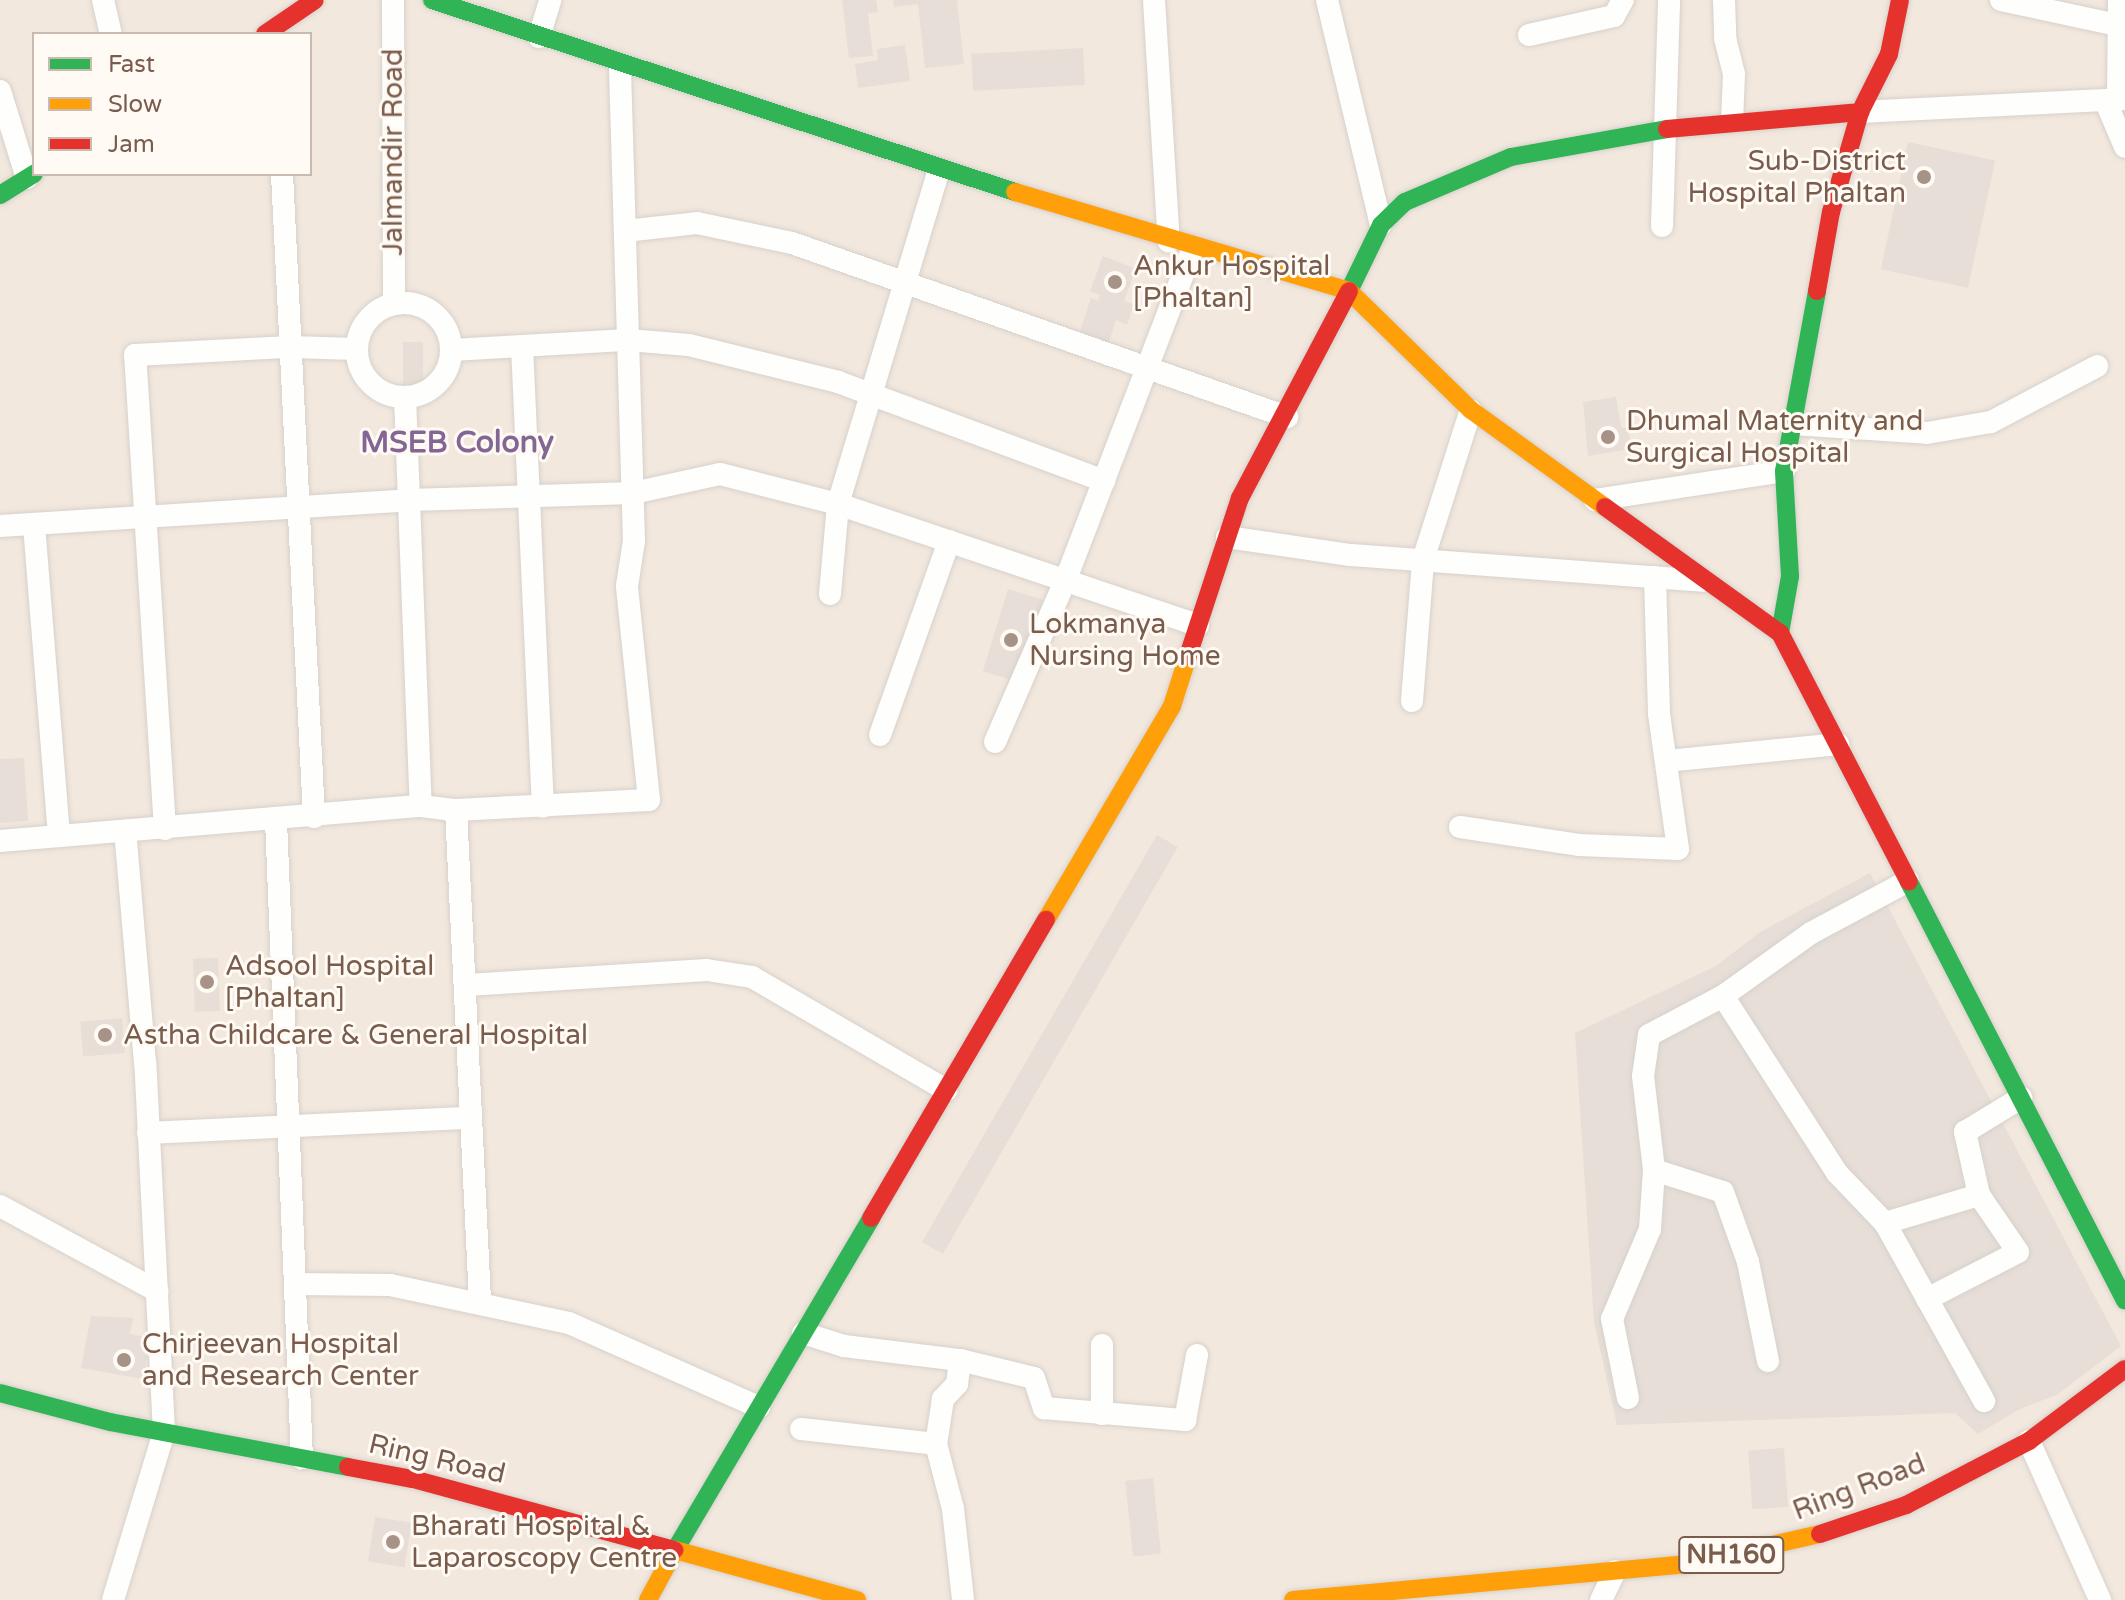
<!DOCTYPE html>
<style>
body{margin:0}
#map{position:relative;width:2125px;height:1600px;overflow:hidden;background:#f9f5f0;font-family:"Varela Round",sans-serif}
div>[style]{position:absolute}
.residential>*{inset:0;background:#f2e8de}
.building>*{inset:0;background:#e6ded7;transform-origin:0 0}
.roads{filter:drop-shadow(0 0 2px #d7d1cb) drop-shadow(0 0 2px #d7d1cb)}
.street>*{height:22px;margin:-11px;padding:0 11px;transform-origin:11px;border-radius:11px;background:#fefefd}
.street>.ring{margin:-11px;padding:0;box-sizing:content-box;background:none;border:22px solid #fefefd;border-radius:50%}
.fast>*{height:18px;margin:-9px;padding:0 9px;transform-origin:9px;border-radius:9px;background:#30b455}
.slow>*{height:18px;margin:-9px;padding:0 9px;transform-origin:9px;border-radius:9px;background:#ff9f0a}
.jam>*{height:18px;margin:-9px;padding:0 9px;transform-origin:9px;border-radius:9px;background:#e5322d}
.dots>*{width:22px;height:22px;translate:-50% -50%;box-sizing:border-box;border:4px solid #fffaf3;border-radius:50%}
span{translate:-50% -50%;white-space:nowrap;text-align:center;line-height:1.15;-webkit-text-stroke:6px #fffaf3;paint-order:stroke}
.shield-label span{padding:2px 6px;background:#fffaf3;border:2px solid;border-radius:6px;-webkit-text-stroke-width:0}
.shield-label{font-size:26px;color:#7a5c4d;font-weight:700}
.street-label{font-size:28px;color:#7a5c4d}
.poi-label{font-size:28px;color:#7a5c4d}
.right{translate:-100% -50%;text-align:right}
.left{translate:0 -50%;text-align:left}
.neighbourhood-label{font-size:30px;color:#846695;font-weight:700}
.legend{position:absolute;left:32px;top:32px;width:280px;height:144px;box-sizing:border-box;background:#fffaf3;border:2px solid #cabbb1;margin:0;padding:10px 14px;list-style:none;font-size:24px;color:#7a5c4d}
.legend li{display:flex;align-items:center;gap:16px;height:40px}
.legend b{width:40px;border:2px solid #cabbb1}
</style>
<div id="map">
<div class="residential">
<div style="clip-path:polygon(evenodd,0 0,2125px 0,2125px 1600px,0 1600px,0 0,34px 34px,310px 34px,310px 174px,34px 174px,34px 34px)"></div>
</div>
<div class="building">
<div style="clip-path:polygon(842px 0,876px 0,878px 12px,868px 13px,873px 56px,849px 58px)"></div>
<div style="clip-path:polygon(893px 0,957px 0,964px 64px,925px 68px,918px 4px,894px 7px)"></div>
<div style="clip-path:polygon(905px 45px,910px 81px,858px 88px,855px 64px,878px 60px,877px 49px)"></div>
<div style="left:1083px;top:48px;width:37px;height:112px;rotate:87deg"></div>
<div style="left:1908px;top:142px;width:89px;height:130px;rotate:12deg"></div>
<div style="clip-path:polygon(1103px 256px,1136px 269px,1124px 301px,1134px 304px,1127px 325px,1116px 320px,1108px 345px,1079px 334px,1091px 298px,1098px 301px,1100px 295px,1090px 291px)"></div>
<div style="left:403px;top:342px;width:20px;height:43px"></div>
<div style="clip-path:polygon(1616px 397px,1621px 428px,1628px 427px,1631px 449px,1588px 456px,1583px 402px)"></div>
<div style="left:1008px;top:589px;width:37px;height:86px;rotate:17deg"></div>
<div style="clip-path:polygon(24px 758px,28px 821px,0 823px,0 759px)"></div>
<div style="left:1157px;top:835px;width:24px;height:470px;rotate:30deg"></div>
<div style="clip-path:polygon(1870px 873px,2121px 1346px,2058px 1394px,2018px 1410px,1978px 1434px,1955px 1413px,1617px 1425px,1594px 1322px,1575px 1033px,1716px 966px,1760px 932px)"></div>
<div style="left:218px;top:958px;width:53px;height:25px;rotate:88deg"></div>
<div style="left:122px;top:1018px;width:35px;height:42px;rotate:85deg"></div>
<div style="clip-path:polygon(91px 1316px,133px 1318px,130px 1334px,150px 1338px,143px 1379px,81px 1368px)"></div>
<div style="left:1784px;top:1448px;width:59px;height:36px;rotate:86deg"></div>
<div style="left:1153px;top:1478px;width:76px;height:28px;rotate:84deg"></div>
<div style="left:375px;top:1517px;width:37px;height:45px;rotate:9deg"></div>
</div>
<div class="roads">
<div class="street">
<div style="left:103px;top:0;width:35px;rotate:77deg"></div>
<div style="left:393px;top:0;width:304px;rotate:89.8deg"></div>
<div style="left:1154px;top:0;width:242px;rotate:86.5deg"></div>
<div style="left:1327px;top:0;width:231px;rotate:76.5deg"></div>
<div style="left:1724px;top:0;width:38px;rotate:88deg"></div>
<div style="left:1725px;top:38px;width:37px;rotate:76deg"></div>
<div style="left:1734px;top:74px;width:47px;rotate:92.4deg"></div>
<div style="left:2001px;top:0;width:120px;rotate:12.1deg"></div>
<div style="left:1529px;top:35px;width:87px;rotate:-12.6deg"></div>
<div style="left:1614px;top:16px;width:18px;rotate:-61deg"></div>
<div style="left:539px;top:37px;width:39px;rotate:-73deg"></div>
<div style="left:0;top:91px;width:91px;rotate:72.8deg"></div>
<div style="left:2118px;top:99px;width:99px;rotate:-89.4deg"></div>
<div style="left:2105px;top:100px;width:51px;rotate:66.9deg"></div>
<div style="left:1860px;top:112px;width:265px;rotate:-2.8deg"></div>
<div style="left:282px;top:174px;width:644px;rotate:87.15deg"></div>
<div style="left:1662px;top:226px;width:226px;rotate:-88.2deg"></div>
<div style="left:625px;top:231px;width:72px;rotate:-6.3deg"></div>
<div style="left:697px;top:223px;width:97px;rotate:11.9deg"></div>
<div style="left:792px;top:243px;width:525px;rotate:19.37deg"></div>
<div class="ring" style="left:357px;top:303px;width:72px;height:72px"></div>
<div style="left:522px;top:346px;width:461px;rotate:87.4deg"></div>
<div style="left:452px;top:350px;width:176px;rotate:-3.3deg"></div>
<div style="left:628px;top:340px;width:61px;rotate:4.7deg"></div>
<div style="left:689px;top:345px;width:154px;rotate:13.9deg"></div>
<div style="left:838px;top:382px;width:284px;rotate:20.4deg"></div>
<div style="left:405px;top:397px;width:409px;rotate:87.8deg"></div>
<div style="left:1793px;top:424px;width:134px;rotate:3.8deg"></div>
<div style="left:1927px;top:433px;width:65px;rotate:-9.8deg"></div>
<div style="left:1991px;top:422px;width:120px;rotate:-27.8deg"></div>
<div style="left:1595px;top:500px;width:191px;rotate:-8.7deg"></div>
<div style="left:34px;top:525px;width:312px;rotate:85.4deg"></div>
<div style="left:0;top:526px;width:410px;rotate:-3.6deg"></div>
<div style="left:409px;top:500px;width:224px;rotate:-1.8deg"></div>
<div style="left:633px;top:493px;width:89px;rotate:-12.3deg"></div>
<div style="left:720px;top:474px;width:122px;rotate:14.3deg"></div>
<div style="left:838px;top:504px;width:380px;rotate:18.6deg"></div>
<div style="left:1227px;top:537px;width:125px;rotate:8.3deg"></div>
<div style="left:1351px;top:555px;width:353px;rotate:4.2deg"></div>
<div style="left:830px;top:594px;width:90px;rotate:-84.9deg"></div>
<div style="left:838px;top:504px;width:349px;rotate:-73.2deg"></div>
<div style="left:1412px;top:701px;width:141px;rotate:-85.5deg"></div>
<div style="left:1423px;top:560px;width:157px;rotate:-72.3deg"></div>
<div style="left:880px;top:735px;width:206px;rotate:-70.4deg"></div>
<div style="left:995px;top:742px;width:178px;rotate:-66.5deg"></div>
<div style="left:1066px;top:579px;width:354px;rotate:-69deg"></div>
<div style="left:1666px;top:761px;width:173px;rotate:-5.6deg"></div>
<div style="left:456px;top:810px;width:493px;rotate:87.2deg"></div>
<div style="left:276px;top:820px;width:639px;rotate:87.67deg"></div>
<div style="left:1460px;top:827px;width:120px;rotate:8.6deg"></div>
<div style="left:1579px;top:845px;width:99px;rotate:2.3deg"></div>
<div style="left:1678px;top:849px;width:137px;rotate:-98deg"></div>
<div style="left:1659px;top:713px;width:136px;rotate:-91.7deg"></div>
<div style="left:165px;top:829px;width:475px;rotate:-93.6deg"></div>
<div style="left:135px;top:355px;width:155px;rotate:-3deg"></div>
<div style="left:290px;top:347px;width:67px;rotate:1.7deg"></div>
<div style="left:0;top:841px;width:422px;rotate:-4.8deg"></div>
<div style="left:421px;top:806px;width:35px;rotate:7deg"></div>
<div style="left:456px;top:810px;width:193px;rotate:-3deg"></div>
<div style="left:649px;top:800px;width:215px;rotate:-95.9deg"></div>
<div style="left:627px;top:586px;width:46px;rotate:-81.2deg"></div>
<div style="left:634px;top:541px;width:477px;rotate:-91.7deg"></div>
<div style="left:1908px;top:881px;width:110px;rotate:151.8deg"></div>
<div style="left:1811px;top:933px;width:108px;rotate:144.4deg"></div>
<div style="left:1723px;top:996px;width:211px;rotate:57.2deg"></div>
<div style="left:1837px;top:1173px;width:69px;rotate:46.2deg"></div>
<div style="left:1885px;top:1223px;width:98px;rotate:-16.6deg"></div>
<div style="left:1979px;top:1195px;width:65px;rotate:-102.5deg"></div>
<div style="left:1965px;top:1132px;width:66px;rotate:-31.3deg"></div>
<div style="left:467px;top:985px;width:240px;rotate:-3.6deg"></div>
<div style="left:707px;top:970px;width:46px;rotate:8.8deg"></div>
<div style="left:752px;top:977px;width:225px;rotate:30.2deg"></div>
<div style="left:1723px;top:996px;width:84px;rotate:152.2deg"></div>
<div style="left:1649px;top:1035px;width:41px;rotate:98.3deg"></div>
<div style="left:1643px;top:1076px;width:95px;rotate:83.3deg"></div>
<div style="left:1654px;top:1170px;width:72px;rotate:17.7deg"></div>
<div style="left:1723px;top:1192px;width:74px;rotate:70.3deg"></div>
<div style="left:1748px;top:1262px;width:101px;rotate:78.6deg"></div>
<div style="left:148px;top:1133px;width:321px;rotate:-2.7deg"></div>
<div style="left:0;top:1206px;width:179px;rotate:28.4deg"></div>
<div style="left:1885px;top:1223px;width:204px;rotate:60.9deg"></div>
<div style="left:297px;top:1284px;width:93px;rotate:0.6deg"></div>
<div style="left:390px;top:1285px;width:183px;rotate:12deg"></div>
<div style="left:569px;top:1323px;width:208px;rotate:23.9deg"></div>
<div style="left:1927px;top:1299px;width:102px;rotate:-27.3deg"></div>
<div style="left:2018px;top:1252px;width:69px;rotate:-124.4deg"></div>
<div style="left:803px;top:1333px;width:43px;rotate:17.6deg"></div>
<div style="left:844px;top:1346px;width:117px;rotate:6.9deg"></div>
<div style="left:960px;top:1360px;width:76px;rotate:13.7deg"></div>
<div style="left:1034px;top:1378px;width:32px;rotate:72deg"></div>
<div style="left:1044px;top:1408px;width:142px;rotate:4.9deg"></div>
<div style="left:1185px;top:1420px;width:66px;rotate:-79.5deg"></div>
<div style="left:1102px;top:1345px;width:69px;rotate:90deg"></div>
<div style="left:960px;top:1360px;width:24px;rotate:97deg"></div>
<div style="left:957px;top:1384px;width:21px;rotate:133deg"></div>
<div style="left:943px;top:1399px;width:46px;rotate:98.8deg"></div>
<div style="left:936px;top:1444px;width:67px;rotate:75.3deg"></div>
<div style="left:953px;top:1509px;width:92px;rotate:83.7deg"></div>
<div style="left:1628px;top:1398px;width:81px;rotate:-101.4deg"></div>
<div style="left:1612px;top:1319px;width:98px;rotate:-67.1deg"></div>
<div style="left:1650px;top:1229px;width:59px;rotate:-86.1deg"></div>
<div style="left:801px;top:1429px;width:136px;rotate:6.3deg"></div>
<div style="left:2029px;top:1441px;width:174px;rotate:65.9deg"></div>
<div style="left:113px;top:1600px;width:176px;rotate:-73.1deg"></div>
<div style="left:164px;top:1432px;width:369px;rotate:-92.9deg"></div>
<div style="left:145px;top:1063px;width:233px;rotate:-94.9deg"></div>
<div style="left:1601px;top:1600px;width:32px;rotate:-64deg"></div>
</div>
<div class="fast">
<div style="left:432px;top:0;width:614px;rotate:18.23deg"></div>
<div style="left:0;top:195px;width:40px;rotate:-32deg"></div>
<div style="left:1349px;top:291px;width:73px;rotate:-64.1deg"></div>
<div style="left:1381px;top:225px;width:33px;rotate:-44deg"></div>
<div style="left:1405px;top:202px;width:115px;rotate:-23deg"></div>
<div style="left:1511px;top:157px;width:158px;rotate:-10.2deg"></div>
<div style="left:1780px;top:633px;width:58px;rotate:-80deg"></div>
<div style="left:1790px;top:576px;width:105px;rotate:-93.3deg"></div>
<div style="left:1784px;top:471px;width:183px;rotate:-79.6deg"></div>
<div style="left:1909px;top:882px;width:471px;rotate:62.7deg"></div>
<div style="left:0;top:1393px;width:114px;rotate:14.8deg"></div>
<div style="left:110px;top:1422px;width:242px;rotate:10.7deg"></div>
<div style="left:675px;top:1550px;width:386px;rotate:-59.4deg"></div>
</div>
<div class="slow">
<div style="left:1015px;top:192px;width:348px;rotate:16.5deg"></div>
<div style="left:1349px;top:291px;width:170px;rotate:44.3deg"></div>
<div style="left:1471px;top:410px;width:165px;rotate:35.9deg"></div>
<div style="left:1046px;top:920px;width:248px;rotate:-59.5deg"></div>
<div style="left:1172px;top:706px;width:52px;rotate:-72.3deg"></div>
<div style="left:648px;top:1600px;width:57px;rotate:-61.6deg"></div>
<div style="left:675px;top:1550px;width:189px;rotate:15.4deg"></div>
<div style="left:1293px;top:1600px;width:397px;rotate:-5.2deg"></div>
<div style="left:1688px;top:1564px;width:135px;rotate:-12.8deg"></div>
</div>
<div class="jam">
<div style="left:265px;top:34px;width:60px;rotate:-34.2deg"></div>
<div style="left:1667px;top:129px;width:194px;rotate:-5deg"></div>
<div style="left:1860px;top:112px;width:65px;rotate:-63.4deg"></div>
<div style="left:1889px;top:54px;width:55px;rotate:-78.5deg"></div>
<div style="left:1817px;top:291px;width:80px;rotate:-80deg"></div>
<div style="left:1831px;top:212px;width:104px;rotate:-73.8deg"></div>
<div style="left:1605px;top:507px;width:216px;rotate:35.8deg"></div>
<div style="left:1780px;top:633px;width:280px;rotate:62.6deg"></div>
<div style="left:1188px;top:656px;width:166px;rotate:-71.8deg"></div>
<div style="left:1240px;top:498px;width:234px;rotate:-62.2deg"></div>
<div style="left:871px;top:1218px;width:346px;rotate:-59.6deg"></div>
<div style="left:348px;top:1467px;width:66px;rotate:10.5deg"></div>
<div style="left:413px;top:1479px;width:271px;rotate:15.2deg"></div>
<div style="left:1820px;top:1534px;width:91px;rotate:-18.6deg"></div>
<div style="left:1906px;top:1505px;width:139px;rotate:-27.5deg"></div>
<div style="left:2029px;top:1441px;width:120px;rotate:-36.9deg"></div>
</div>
</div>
<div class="dots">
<div style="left:1924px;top:177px;background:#a69286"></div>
<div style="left:1115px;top:282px;background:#a69286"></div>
<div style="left:1608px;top:437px;background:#a69286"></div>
<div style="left:1011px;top:640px;background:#a69286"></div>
<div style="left:207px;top:982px;background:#a69286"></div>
<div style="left:105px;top:1035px;background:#a69286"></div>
<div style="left:124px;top:1360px;background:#a69286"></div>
<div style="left:393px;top:1542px;background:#a69286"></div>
</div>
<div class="shield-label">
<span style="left:1731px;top:1555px">NH160</span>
</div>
<div class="street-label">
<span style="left:393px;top:152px;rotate:-90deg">Jalmandir Road</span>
<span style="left:437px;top:1459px;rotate:13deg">Ring Road</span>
<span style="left:1859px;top:1487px;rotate:-21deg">Ring Road</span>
</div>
<div class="poi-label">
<span class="right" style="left:1906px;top:177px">Sub-District<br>Hospital Phaltan</span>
<span class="left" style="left:1133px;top:282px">Ankur Hospital<br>[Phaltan]</span>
<span class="left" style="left:1626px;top:437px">Dhumal Maternity and<br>Surgical Hospital</span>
<span class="left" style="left:1029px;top:640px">Lokmanya<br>Nursing Home</span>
<span class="left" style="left:225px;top:982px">Adsool Hospital<br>[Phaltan]</span>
<span class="left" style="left:123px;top:1035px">Astha Childcare &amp; General Hospital</span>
<span class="left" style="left:142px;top:1360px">Chirjeevan Hospital<br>and Research Center</span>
<span class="left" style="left:411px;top:1542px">Bharati Hospital &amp;<br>Laparoscopy Centre</span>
</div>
<div class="neighbourhood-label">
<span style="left:457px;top:443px">MSEB Colony</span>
</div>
<ul class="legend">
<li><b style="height:10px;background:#30b455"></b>Fast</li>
<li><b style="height:10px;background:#ff9f0a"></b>Slow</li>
<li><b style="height:10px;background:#e5322d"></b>Jam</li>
</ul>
</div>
